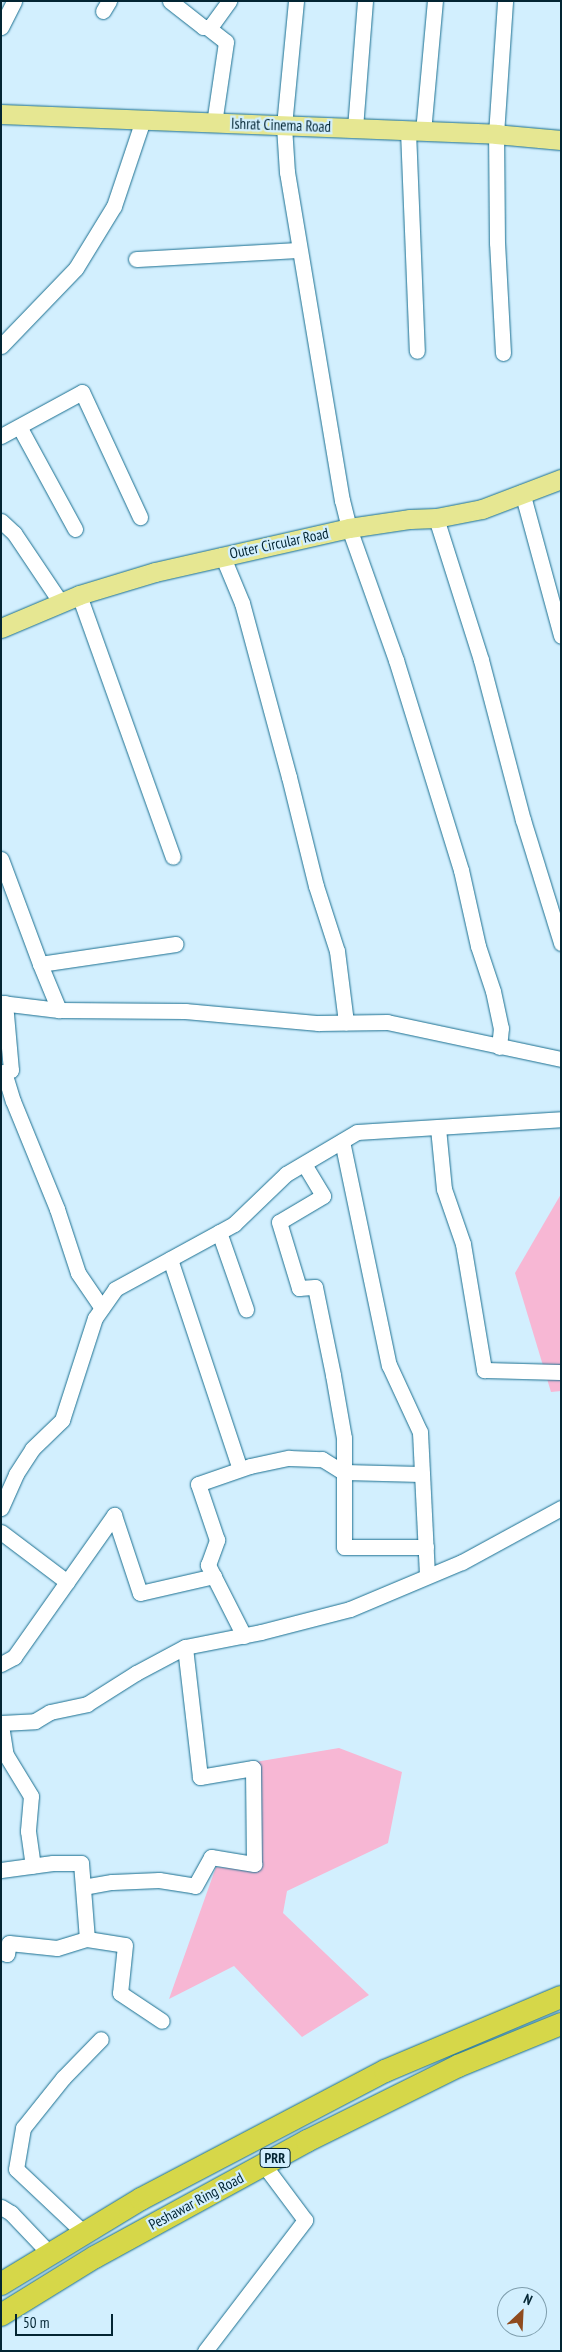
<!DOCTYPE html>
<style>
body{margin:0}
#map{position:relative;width:562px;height:2352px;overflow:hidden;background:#d2effe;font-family:"PT Sans Narrow",sans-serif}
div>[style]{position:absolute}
.green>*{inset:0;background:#f7b7d4}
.roads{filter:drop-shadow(0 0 1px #1b6f90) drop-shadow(0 0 1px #1b6f90)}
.minor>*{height:15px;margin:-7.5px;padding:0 7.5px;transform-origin:7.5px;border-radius:7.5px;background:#fff}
.major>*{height:19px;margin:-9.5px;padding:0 9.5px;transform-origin:9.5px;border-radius:9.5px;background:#e6e792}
.highway>*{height:22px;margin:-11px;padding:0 11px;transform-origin:11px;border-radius:11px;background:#d6d749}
span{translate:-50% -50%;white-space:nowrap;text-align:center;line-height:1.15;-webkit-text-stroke:4.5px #d2effe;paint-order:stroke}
.shield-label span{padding:1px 4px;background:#d2effe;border:1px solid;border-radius:4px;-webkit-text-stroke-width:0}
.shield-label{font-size:14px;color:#032533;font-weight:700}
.street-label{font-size:15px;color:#032533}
.frame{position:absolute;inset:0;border:2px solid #032533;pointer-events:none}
.north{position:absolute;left:497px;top:2287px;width:50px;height:50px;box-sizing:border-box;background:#d2effe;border:1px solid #7f9ead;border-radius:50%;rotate:25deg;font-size:14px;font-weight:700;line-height:20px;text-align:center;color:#032533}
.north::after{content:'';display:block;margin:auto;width:18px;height:22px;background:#8f4b1f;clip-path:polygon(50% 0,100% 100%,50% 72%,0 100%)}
.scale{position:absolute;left:15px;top:2314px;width:98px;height:22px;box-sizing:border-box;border:2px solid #032533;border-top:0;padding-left:6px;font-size:15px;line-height:18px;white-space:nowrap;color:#032533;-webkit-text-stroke:4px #d2effe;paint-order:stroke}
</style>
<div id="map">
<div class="green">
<div style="clip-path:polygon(561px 1194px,561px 1391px,551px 1392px,515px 1273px)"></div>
<div style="clip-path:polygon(339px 1748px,402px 1772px,388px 1843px,287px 1891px,283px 1913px,369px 1995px,302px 2037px,234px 1966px,169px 1999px,216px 1867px,259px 1870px,255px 1762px)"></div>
</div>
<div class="roads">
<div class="minor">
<div style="left:170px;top:1px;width:42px;rotate:38.2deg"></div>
<div style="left:203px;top:27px;width:4px"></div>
<div style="left:207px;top:27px;width:4px;rotate:-14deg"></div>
<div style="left:211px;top:26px;width:31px;rotate:-54deg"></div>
<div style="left:296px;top:1px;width:126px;rotate:95.5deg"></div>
<div style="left:284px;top:126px;width:46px;rotate:86.3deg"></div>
<div style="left:287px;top:172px;width:333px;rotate:80.5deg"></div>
<div style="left:342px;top:500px;width:29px;rotate:76deg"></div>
<div style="left:349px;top:528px;width:140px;rotate:70.4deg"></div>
<div style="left:396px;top:660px;width:220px;rotate:72.8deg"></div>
<div style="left:461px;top:870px;width:78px;rotate:77.4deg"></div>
<div style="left:478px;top:946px;width:47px;rotate:71.6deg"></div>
<div style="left:493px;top:991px;width:38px;rotate:78deg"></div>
<div style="left:501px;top:1028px;width:19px;rotate:96deg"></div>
<div style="left:103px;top:11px;width:12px;rotate:-59deg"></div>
<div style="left:1px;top:27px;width:29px;rotate:-63deg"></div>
<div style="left:207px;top:27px;width:24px;rotate:38deg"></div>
<div style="left:226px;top:42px;width:82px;rotate:98.4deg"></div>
<div style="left:355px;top:128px;width:127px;rotate:-85.5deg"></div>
<div style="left:408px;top:131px;width:220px;rotate:87.7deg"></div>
<div style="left:423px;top:132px;width:132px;rotate:-84.8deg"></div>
<div style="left:136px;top:259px;width:163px;rotate:-3.2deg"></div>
<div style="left:1px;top:346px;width:108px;rotate:-46.1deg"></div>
<div style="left:76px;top:268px;width:73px;rotate:-58.5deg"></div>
<div style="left:114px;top:206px;width:91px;rotate:-71.4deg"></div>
<div style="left:503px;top:353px;width:110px;rotate:-93.1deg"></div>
<div style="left:497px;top:243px;width:109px;rotate:-90.5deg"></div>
<div style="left:496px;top:134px;width:133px;rotate:-86.1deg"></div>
<div style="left:20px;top:428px;width:115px;rotate:61.4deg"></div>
<div style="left:1px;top:436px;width:92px;rotate:-28.5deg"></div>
<div style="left:82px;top:392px;width:138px;rotate:65.1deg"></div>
<div style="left:522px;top:492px;width:149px;rotate:74.8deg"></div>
<div style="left:436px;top:518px;width:149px;rotate:72.4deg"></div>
<div style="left:481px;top:660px;width:165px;rotate:75.3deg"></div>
<div style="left:523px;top:820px;width:129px;rotate:72.8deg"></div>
<div style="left:1px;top:521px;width:18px;rotate:43deg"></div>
<div style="left:14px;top:533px;width:84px;rotate:56.1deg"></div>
<div style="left:222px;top:555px;width:52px;rotate:67.4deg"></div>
<div style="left:242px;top:603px;width:180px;rotate:74.9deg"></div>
<div style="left:289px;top:777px;width:112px;rotate:76.1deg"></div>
<div style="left:316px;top:886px;width:68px;rotate:72.1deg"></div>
<div style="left:337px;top:951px;width:72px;rotate:82.8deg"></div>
<div style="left:79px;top:595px;width:278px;rotate:70.3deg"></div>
<div style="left:1px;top:859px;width:112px;rotate:69.6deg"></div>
<div style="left:40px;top:964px;width:50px;rotate:67.6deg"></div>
<div style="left:40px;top:964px;width:137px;rotate:-8.4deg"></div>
<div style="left:1px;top:1003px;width:58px;rotate:6.9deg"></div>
<div style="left:59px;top:1010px;width:126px;rotate:0.5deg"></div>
<div style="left:185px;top:1011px;width:134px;rotate:5.2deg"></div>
<div style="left:318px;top:1023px;width:69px;rotate:-0.8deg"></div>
<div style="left:387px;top:1022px;width:178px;rotate:12deg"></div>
<div style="left:5px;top:1003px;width:67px;rotate:84.9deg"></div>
<div style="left:11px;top:1070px;width:7px;rotate:164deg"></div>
<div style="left:4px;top:1072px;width:30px;rotate:73deg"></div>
<div style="left:13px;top:1101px;width:117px;rotate:67.8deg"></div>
<div style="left:57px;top:1209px;width:67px;rotate:71.8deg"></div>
<div style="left:78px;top:1273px;width:42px;rotate:55.6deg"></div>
<div style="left:438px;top:1128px;width:61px;rotate:84.4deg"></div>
<div style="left:444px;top:1189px;width:58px;rotate:70.9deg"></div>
<div style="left:463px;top:1244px;width:128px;rotate:80.5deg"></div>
<div style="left:484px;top:1370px;width:77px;rotate:1.5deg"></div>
<div style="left:342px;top:1141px;width:229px;rotate:78.2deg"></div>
<div style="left:389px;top:1365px;width:74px;rotate:65.2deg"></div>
<div style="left:420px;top:1432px;width:143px;rotate:87.2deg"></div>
<div style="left:304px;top:1164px;width:37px;rotate:59deg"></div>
<div style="left:323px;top:1196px;width:51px;rotate:149.4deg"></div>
<div style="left:279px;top:1222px;width:69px;rotate:73.1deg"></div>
<div style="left:299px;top:1288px;width:16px;rotate:-4deg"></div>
<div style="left:315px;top:1287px;width:90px;rotate:78.4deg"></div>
<div style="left:333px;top:1375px;width:64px;rotate:80.1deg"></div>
<div style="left:344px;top:1438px;width:109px;rotate:90deg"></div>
<div style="left:344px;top:1547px;width:82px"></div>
<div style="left:219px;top:1232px;width:82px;rotate:70.7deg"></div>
<div style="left:170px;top:1259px;width:221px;rotate:71.6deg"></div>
<div style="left:1px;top:1508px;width:37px;rotate:-66deg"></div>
<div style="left:16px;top:1474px;width:30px;rotate:-57deg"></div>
<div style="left:32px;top:1449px;width:42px;rotate:-44deg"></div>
<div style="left:62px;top:1420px;width:107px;rotate:-72.1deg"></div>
<div style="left:95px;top:1318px;width:35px;rotate:-55deg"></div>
<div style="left:115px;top:1289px;width:136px;rotate:-28.6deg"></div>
<div style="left:234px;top:1224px;width:72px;rotate:-43.9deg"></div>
<div style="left:286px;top:1174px;width:82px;rotate:-30.6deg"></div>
<div style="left:357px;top:1132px;width:204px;rotate:-3.6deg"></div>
<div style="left:1px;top:1532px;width:83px;rotate:37.1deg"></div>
<div style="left:244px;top:1636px;width:80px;rotate:-116.9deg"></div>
<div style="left:208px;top:1565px;width:27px;rotate:-70deg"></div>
<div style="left:217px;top:1540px;width:59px;rotate:-108.7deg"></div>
<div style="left:198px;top:1484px;width:55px;rotate:-19.1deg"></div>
<div style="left:250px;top:1466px;width:40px;rotate:-12deg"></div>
<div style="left:289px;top:1458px;width:33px;rotate:2deg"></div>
<div style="left:322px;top:1459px;width:25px;rotate:32deg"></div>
<div style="left:343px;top:1472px;width:79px;rotate:1.5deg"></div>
<div style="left:1px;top:1664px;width:15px;rotate:-28deg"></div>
<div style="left:14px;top:1657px;width:174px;rotate:-54.8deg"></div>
<div style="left:114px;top:1515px;width:82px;rotate:71.6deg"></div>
<div style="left:140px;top:1593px;width:76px;rotate:-12.9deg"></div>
<div style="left:1px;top:1723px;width:34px;rotate:-3deg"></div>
<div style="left:35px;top:1721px;width:17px;rotate:-31deg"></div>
<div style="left:50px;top:1712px;width:38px;rotate:-12deg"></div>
<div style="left:87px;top:1704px;width:58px;rotate:-32.3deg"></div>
<div style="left:136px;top:1673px;width:55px;rotate:-28deg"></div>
<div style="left:185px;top:1647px;width:77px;rotate:-11.2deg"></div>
<div style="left:261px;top:1632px;width:92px;rotate:-14.5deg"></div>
<div style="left:350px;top:1609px;width:121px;rotate:-22.8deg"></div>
<div style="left:462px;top:1562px;width:113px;rotate:-28.6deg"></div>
<div style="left:1px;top:1725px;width:30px;rotate:81deg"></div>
<div style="left:6px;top:1755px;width:48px;rotate:58.6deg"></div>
<div style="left:31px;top:1796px;width:35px;rotate:95deg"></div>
<div style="left:28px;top:1831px;width:35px;rotate:82deg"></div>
<div style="left:1px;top:1870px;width:52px;rotate:-7.7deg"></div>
<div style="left:53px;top:1863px;width:28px"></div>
<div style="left:81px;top:1863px;width:76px;rotate:85.5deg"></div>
<div style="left:87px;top:1939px;width:38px;rotate:9deg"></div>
<div style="left:125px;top:1945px;width:48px;rotate:95.9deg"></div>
<div style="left:120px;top:1993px;width:50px;rotate:33.7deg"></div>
<div style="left:83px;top:1887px;width:29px;rotate:-10deg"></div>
<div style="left:112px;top:1882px;width:47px;rotate:-2.4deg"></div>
<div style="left:159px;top:1880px;width:36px;rotate:9deg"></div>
<div style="left:195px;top:1886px;width:33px;rotate:-61deg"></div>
<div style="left:211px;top:1857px;width:44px;rotate:9.2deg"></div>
<div style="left:254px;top:1864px;width:96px;rotate:-90.6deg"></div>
<div style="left:253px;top:1768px;width:54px;rotate:170.4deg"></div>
<div style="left:200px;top:1777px;width:131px;rotate:-96.6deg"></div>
<div style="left:1px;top:1952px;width:6px;rotate:18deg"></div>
<div style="left:7px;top:1954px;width:11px;rotate:-80deg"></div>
<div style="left:9px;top:1943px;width:48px;rotate:5.9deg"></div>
<div style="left:57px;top:1948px;width:31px;rotate:-17deg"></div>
<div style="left:1px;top:2207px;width:12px;rotate:31deg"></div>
<div style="left:11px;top:2213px;width:57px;rotate:46.4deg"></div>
<div style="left:84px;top:2233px;width:93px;rotate:-136.7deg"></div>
<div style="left:16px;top:2169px;width:42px;rotate:-80.3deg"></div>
<div style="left:23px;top:2128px;width:64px;rotate:-51.3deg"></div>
<div style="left:63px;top:2078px;width:54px;rotate:-45.7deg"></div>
<div style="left:205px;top:2351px;width:165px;rotate:-52.6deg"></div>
<div style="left:305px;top:2220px;width:69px;rotate:-126.7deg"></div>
</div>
<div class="major">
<div style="left:1px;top:114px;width:495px;rotate:2.3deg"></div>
<div style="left:496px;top:134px;width:65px;rotate:5.3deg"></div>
<div style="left:1px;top:628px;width:85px;rotate:-22.9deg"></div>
<div style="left:79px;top:595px;width:79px;rotate:-16.8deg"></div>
<div style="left:155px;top:572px;width:199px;rotate:-12.8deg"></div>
<div style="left:349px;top:528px;width:62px;rotate:-8.4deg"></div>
<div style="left:410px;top:519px;width:26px;rotate:-2deg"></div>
<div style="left:436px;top:518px;width:47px;rotate:-11.1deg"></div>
<div style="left:482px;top:509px;width:85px;rotate:-20.8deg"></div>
</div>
<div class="highway">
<div style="left:1px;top:2284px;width:164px;rotate:-31.3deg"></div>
<div style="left:141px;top:2199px;width:276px;rotate:-27.7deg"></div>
<div style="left:385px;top:2071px;width:191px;rotate:-22.8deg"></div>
<div style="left:1px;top:2315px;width:110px;rotate:-31.7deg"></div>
<div style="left:95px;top:2257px;width:242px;rotate:-28.7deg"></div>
<div style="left:307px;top:2141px;width:169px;rotate:-26.4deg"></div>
<div style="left:458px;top:2066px;width:111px;rotate:-22.2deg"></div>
</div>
</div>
<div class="shield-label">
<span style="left:275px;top:2158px">PRR</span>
</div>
<div class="street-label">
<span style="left:281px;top:125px;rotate:2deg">Ishrat Cinema Road</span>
<span style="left:279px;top:543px;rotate:-12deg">Outer Circular Road</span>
<span style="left:196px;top:2201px;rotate:-28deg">Peshawar Ring Road</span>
</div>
<div class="frame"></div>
<div class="north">N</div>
<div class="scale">50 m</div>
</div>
